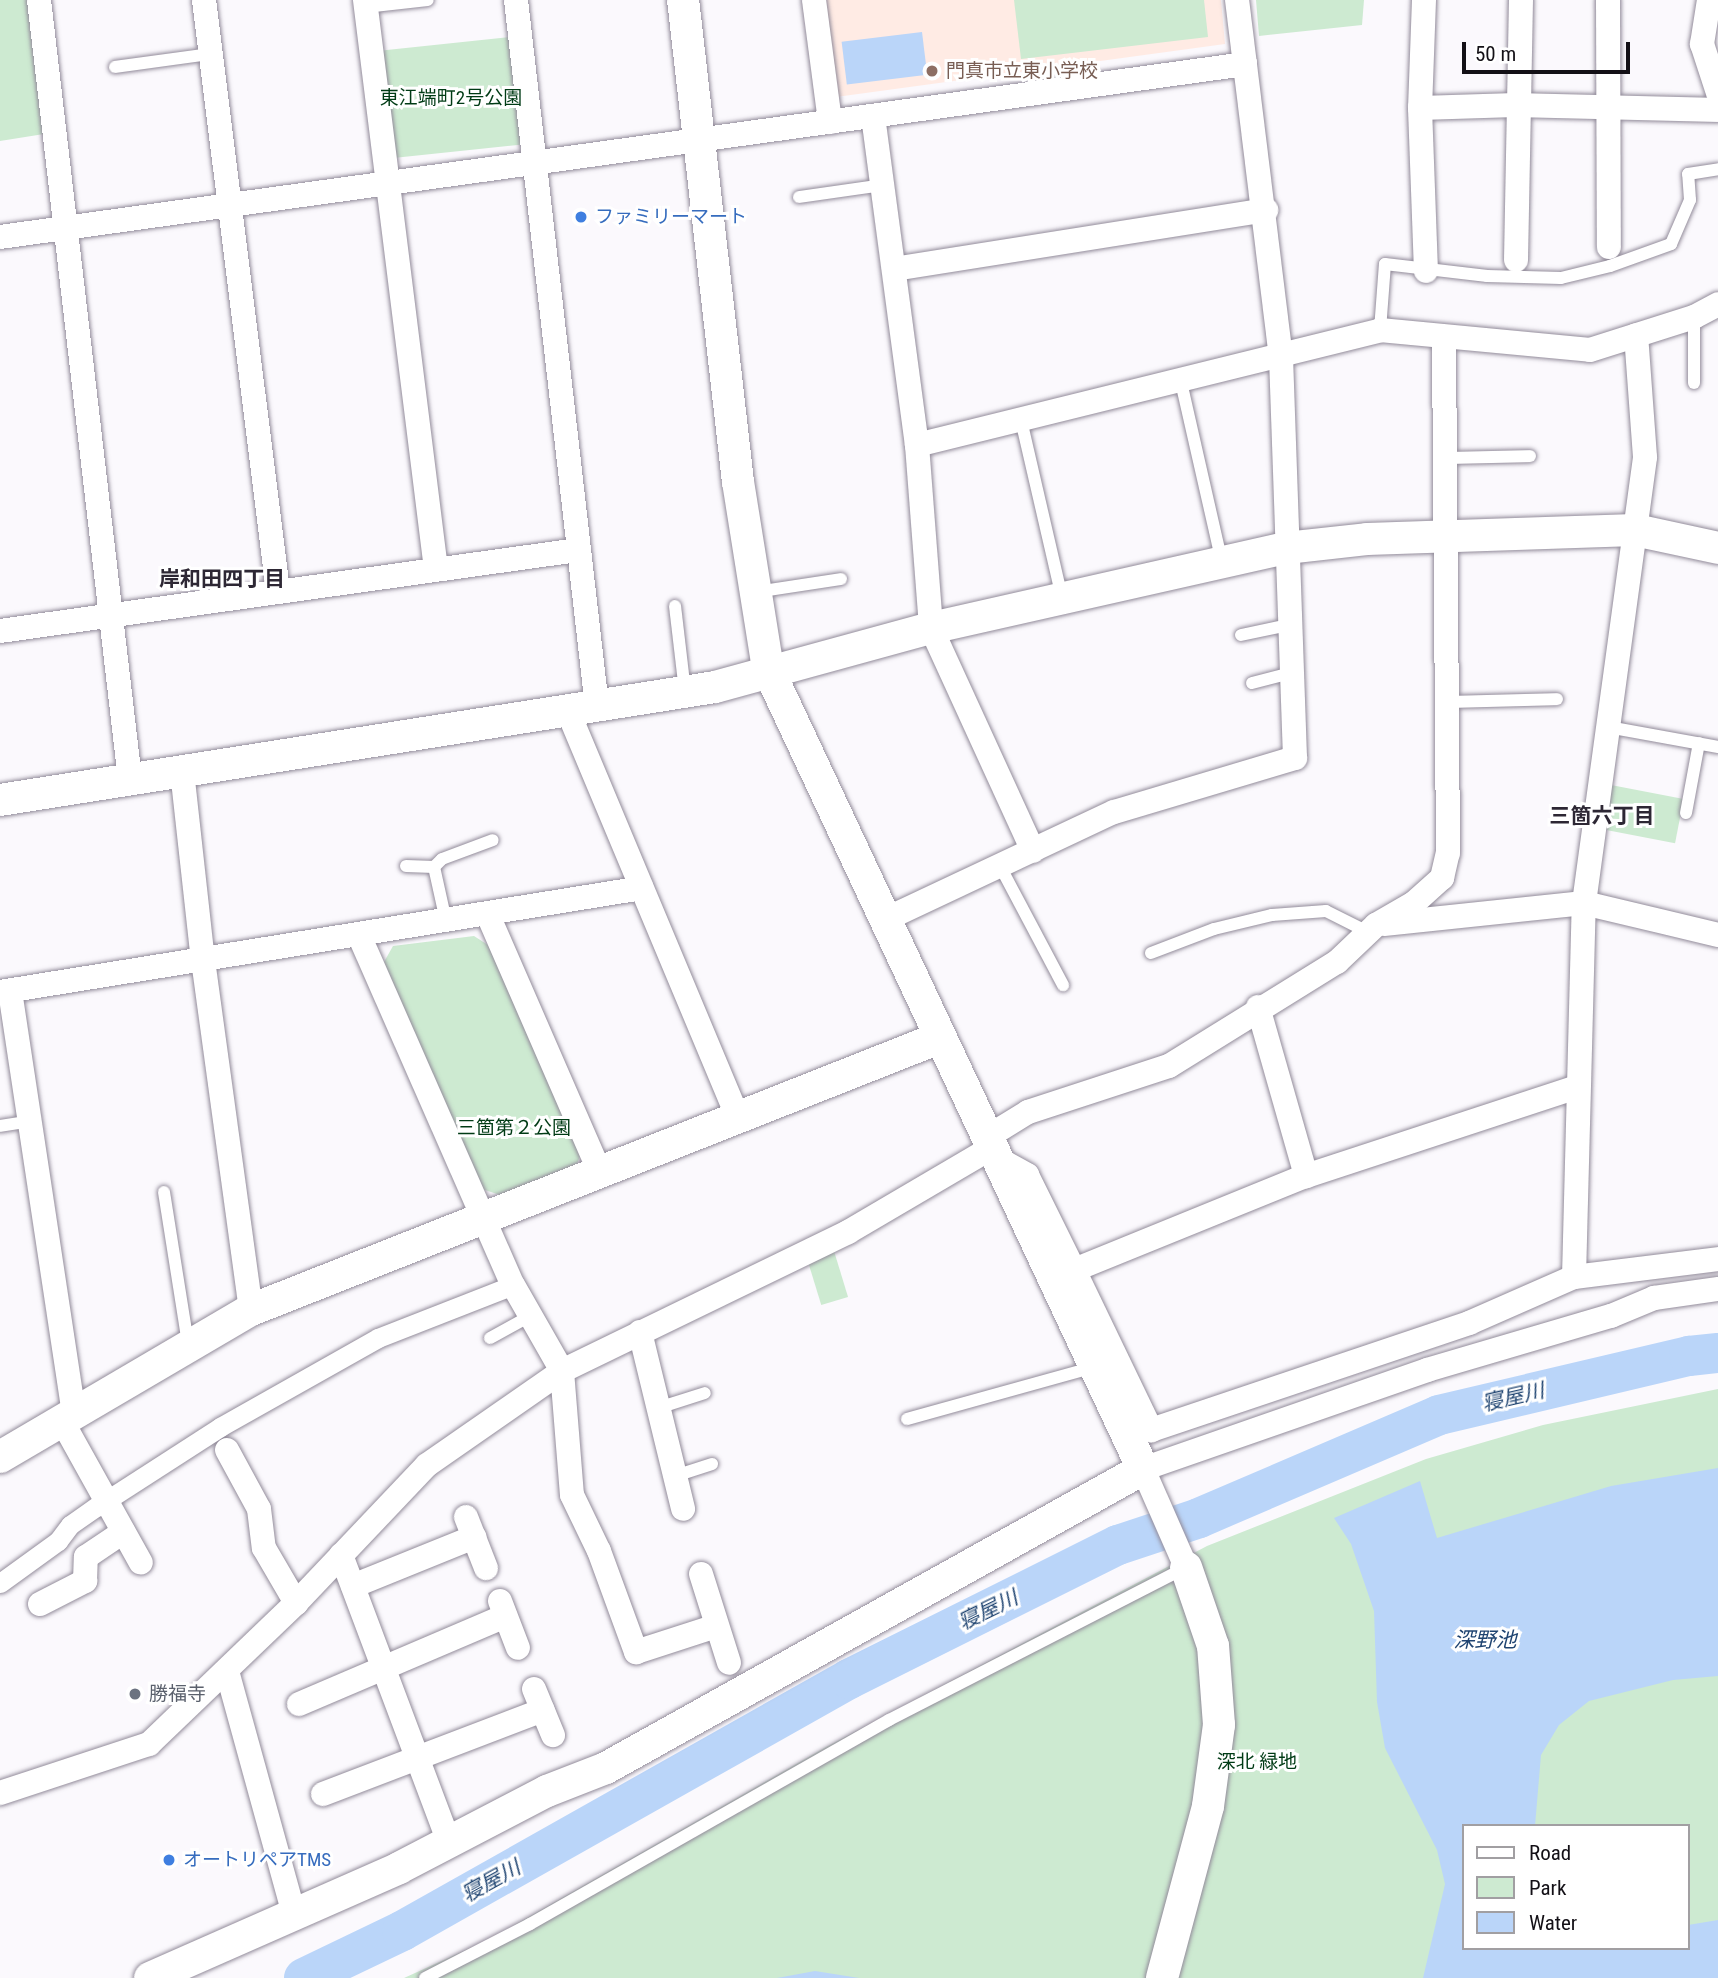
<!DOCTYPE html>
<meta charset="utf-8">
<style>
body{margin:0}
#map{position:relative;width:1718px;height:1978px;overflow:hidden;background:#fbf9fd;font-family:"Roboto Condensed","Noto Sans JP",sans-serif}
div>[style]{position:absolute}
.education>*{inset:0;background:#ffebe4}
.green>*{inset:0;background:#cdead1;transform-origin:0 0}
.water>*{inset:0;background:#bad5f9;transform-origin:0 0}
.river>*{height:40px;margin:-20px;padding:0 20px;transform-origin:20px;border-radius:20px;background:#bad5f9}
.roads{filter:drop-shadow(0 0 2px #928b9a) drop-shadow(0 0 2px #928b9a)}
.service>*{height:12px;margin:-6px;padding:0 6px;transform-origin:6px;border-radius:6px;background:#fff}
.pedestrian>*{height:19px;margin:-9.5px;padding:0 9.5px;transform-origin:9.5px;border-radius:9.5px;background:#fff}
.minor>*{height:24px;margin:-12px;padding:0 12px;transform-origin:12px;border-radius:12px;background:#fff}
.tertiary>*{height:32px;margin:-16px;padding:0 16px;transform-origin:16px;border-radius:16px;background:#fff}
.dots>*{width:19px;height:19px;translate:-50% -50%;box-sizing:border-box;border:4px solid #fff;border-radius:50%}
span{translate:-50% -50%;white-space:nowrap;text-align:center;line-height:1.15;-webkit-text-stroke:6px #fff;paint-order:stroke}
.education-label{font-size:19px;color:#785e54}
.left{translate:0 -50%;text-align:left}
.park-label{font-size:19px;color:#003b15}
.shop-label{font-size:19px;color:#366cbe}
.worship-label{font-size:19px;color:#5b616d}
.neighbourhood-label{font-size:21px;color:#2d2734;font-weight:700}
.water-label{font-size:21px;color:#1f4471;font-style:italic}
.legend{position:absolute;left:1462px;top:1824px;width:228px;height:126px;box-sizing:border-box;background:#fff;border:2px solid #a19fa2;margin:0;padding:9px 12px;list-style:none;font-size:21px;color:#131016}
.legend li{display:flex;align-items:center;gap:14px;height:35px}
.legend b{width:35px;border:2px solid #a19fa2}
.scale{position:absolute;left:1462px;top:42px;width:168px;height:32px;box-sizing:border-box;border:4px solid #131016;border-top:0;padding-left:9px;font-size:21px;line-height:24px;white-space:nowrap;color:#131016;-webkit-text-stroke:5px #fff;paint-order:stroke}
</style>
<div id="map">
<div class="education">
<div style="clip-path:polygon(824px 0,1221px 0,1225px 44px,836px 97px)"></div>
</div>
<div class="green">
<div style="clip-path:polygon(0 0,29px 0,44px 134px,0 141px)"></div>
<div style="clip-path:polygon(1014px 0,1204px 0,1208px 37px,1021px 59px)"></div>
<div style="clip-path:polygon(1256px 0,1364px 0,1362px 25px,1259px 36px)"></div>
<div style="left:511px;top:37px;width:108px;height:132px;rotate:84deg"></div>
<div style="left:1611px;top:785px;width:74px;height:45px;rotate:11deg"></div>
<div style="clip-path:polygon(474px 936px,488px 945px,582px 1151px,575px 1169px,500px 1195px,482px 1189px,384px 962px,393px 946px)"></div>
<div style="left:834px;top:1251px;width:48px;height:28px;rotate:73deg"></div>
<div style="clip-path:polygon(evenodd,1718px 1389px,1718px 1978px,404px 1978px,490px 1939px,826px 1747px,1207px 1546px,1426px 1459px,1543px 1425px,1718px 1389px,1464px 1826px,1688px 1826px,1688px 1948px,1464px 1948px,1464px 1826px)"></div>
</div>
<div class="water">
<div style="left:922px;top:32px;width:43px;height:81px;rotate:83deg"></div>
<div style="clip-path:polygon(1718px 1468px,1718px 1676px,1673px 1680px,1589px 1701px,1559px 1725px,1541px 1755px,1535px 1826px,1464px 1826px,1464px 1948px,1688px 1948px,1688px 1925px,1718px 1920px,1718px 1978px,1423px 1978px,1445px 1884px,1437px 1850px,1385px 1748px,1377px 1702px,1374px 1611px,1351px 1544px,1334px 1518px,1420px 1481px,1437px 1538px,1611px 1486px)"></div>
<div style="clip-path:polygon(815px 1971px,859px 1978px,777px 1978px)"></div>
</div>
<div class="river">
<div style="left:304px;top:1978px;width:109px;rotate:-25.6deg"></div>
<div style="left:402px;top:1931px;width:513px;rotate:-29.41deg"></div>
<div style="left:849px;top:1679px;width:301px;rotate:-26.5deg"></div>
<div style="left:1118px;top:1545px;width:85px;rotate:-18.4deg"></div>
<div style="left:1199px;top:1518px;width:261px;rotate:-23.2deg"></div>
<div style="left:1439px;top:1415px;width:257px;rotate:-13.3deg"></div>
<div style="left:1689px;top:1356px;width:29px;rotate:-6deg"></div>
</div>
<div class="roads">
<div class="service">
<div style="left:365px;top:7px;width:63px;rotate:-6.3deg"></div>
<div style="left:115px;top:67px;width:96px;rotate:-7.8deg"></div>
<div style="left:799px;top:197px;width:85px;rotate:-8.1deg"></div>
<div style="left:1380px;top:330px;width:66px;rotate:-85.7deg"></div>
<div style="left:1385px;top:264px;width:103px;rotate:6.7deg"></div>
<div style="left:1487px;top:276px;width:74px;rotate:1.5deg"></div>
<div style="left:1561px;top:278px;width:50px;rotate:-13.8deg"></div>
<div style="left:1610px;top:266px;width:65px;rotate:-19.8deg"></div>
<div style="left:1671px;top:244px;width:48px;rotate:-66.6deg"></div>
<div style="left:1690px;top:200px;width:26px;rotate:-94deg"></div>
<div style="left:1688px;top:174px;width:30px;rotate:-9deg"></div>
<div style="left:1181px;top:382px;width:186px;rotate:77.2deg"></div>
<div style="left:1694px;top:383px;width:66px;rotate:-90deg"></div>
<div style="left:1021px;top:420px;width:183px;rotate:77deg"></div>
<div style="left:1443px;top:458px;width:87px;rotate:-1.3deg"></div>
<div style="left:756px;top:592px;width:86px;rotate:-8.7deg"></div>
<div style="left:675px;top:606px;width:86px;rotate:83.3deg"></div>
<div style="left:1241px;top:635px;width:49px;rotate:-11.8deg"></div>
<div style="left:1252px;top:683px;width:40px;rotate:-14.4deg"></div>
<div style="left:1445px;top:702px;width:112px;rotate:-1.5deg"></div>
<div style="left:1608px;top:727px;width:112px;rotate:10.3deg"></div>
<div style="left:1686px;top:813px;width:71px;rotate:-79.5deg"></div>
<div style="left:406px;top:866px;width:28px;rotate:2deg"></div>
<div style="left:1000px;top:866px;width:135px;rotate:62.1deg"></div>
<div style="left:446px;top:921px;width:55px;rotate:-102.5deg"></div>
<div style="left:434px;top:867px;width:11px;rotate:-45deg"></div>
<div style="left:442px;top:859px;width:54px;rotate:-20.4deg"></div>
<div style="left:1151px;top:953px;width:67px;rotate:-20.9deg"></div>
<div style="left:1214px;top:929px;width:60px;rotate:-13.6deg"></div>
<div style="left:1272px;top:915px;width:54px;rotate:-4.2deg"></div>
<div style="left:1326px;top:911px;width:47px;rotate:26.6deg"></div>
<div style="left:0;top:1126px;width:30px;rotate:-9deg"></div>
<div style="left:164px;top:1192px;width:154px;rotate:81deg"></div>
<div style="left:490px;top:1338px;width:46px;rotate:-28.8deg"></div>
<div style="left:658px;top:1408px;width:49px;rotate:-17.7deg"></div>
<div style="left:907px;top:1419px;width:195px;rotate:-15.5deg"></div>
<div style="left:675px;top:1476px;width:39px;rotate:-18deg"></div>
<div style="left:425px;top:1978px;width:118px;rotate:-27.2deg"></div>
<div style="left:530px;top:1924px;width:413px;rotate:-29.6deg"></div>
<div style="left:889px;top:1720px;width:333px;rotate:-27.2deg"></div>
</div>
<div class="pedestrian">
<div style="left:0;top:1583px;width:72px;rotate:-35.9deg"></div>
<div style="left:58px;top:1541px;width:20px;rotate:-53deg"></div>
<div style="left:70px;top:1525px;width:32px;rotate:-35deg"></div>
<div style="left:96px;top:1507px;width:148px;rotate:-32.8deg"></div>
<div style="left:220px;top:1427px;width:181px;rotate:-29.4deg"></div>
<div style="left:378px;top:1338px;width:145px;rotate:-21.4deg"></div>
</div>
<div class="minor">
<div style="left:39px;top:0;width:784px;rotate:83.34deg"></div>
<div style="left:204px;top:0;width:596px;rotate:82.86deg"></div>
<div style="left:365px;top:0;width:573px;rotate:82.89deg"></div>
<div style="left:516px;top:0;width:711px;rotate:83.46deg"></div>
<div style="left:814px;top:0;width:123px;rotate:82.5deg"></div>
<div style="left:1424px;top:0;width:108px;rotate:92.1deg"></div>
<div style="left:1420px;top:108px;width:96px;rotate:-1.8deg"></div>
<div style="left:1516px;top:105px;width:202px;rotate:1.4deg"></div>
<div style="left:1608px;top:0;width:247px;rotate:89.8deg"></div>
<div style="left:1709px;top:0;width:45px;rotate:99deg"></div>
<div style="left:1702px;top:44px;width:52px;rotate:71.9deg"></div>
<div style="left:1420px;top:108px;width:163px;rotate:87.9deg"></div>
<div style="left:873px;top:116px;width:332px;rotate:82.4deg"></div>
<div style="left:917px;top:445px;width:184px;rotate:85.6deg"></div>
<div style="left:931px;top:628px;width:245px;rotate:65.4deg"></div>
<div style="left:0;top:237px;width:1257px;rotate:-7.91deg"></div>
<div style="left:1516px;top:260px;width:260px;rotate:-88.9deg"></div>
<div style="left:894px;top:269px;width:377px;rotate:-9deg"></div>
<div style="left:917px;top:445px;width:477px;rotate:-13.9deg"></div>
<div style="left:1380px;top:330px;width:211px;rotate:5.4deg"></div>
<div style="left:1590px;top:350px;width:109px;rotate:-17.6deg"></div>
<div style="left:1694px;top:317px;width:27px;rotate:-28deg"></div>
<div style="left:0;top:631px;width:584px;rotate:-7.98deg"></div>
<div style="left:567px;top:709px;width:440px;rotate:67.3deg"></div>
<div style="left:182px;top:771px;width:190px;rotate:83.7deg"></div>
<div style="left:203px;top:960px;width:353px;rotate:82.2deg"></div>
<div style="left:488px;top:915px;width:280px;rotate:66.5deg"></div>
<div style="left:884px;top:920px;width:254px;rotate:-25.2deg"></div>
<div style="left:1114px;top:812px;width:189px;rotate:-16.6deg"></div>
<div style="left:1295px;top:758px;width:400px;rotate:-92deg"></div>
<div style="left:1281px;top:358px;width:361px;rotate:-97deg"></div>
<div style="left:1384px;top:924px;width:201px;rotate:-6deg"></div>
<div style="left:1584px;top:903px;width:138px;rotate:13.4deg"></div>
<div style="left:359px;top:935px;width:382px;rotate:66.3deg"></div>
<div style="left:513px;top:1285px;width:99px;rotate:60.3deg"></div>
<div style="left:562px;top:1371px;width:124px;rotate:85.4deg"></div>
<div style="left:572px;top:1495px;width:62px;rotate:64.3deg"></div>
<div style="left:599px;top:1551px;width:108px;rotate:69.9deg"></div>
<div style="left:636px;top:1652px;width:84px;rotate:-18deg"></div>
<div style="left:10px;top:991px;width:428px;rotate:81.4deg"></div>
<div style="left:0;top:992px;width:650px;rotate:-9.2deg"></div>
<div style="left:1258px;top:1007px;width:176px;rotate:74.1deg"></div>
<div style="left:989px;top:1136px;width:46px;rotate:-31.6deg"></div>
<div style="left:1028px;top:1112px;width:148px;rotate:-18.1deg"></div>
<div style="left:1169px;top:1066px;width:198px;rotate:-31.8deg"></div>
<div style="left:1337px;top:962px;width:54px;rotate:-43.5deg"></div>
<div style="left:1376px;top:925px;width:44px;rotate:-30.1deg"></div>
<div style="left:1414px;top:903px;width:38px;rotate:-42deg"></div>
<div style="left:1442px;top:878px;width:26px;rotate:-77deg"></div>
<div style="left:1448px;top:853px;width:514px;rotate:-90.45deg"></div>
<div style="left:1002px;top:1161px;width:29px;rotate:29deg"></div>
<div style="left:1027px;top:1175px;width:106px;rotate:63.7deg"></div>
<div style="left:1074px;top:1270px;width:250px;rotate:-22.1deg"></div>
<div style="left:1306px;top:1176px;width:284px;rotate:-18.2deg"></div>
<div style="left:1074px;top:1270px;width:178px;rotate:64.3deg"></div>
<div style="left:1151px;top:1430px;width:336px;rotate:-18.6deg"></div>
<div style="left:1469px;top:1323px;width:115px;rotate:-23.7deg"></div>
<div style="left:1574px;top:1277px;width:145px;rotate:-7.1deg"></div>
<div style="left:1574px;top:1277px;width:374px;rotate:-88.5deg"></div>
<div style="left:1584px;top:903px;width:450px;rotate:-82.2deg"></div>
<div style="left:1645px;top:457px;width:122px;rotate:-94.2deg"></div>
<div style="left:640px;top:1332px;width:182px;rotate:76.3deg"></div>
<div style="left:62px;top:1421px;width:162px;rotate:60.9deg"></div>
<div style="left:227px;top:1450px;width:67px;rotate:61.5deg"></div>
<div style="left:259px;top:1509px;width:39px;rotate:83deg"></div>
<div style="left:264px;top:1548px;width:64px;rotate:59.8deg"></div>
<div style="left:466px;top:1517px;width:55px;rotate:68.6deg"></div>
<div style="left:341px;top:1555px;width:307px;rotate:69.4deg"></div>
<div style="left:1186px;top:1567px;width:107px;rotate:-113.7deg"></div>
<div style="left:1143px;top:1469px;width:301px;rotate:-19.2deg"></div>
<div style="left:1427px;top:1370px;width:192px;rotate:-16.4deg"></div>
<div style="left:1611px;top:1316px;width:47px;rotate:-22.7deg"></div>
<div style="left:1654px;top:1298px;width:65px;rotate:-8deg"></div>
<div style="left:701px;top:1574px;width:93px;rotate:72.5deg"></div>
<div style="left:353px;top:1586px;width:131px;rotate:-22deg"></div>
<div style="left:500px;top:1601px;width:50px;rotate:69deg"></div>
<div style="left:40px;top:1604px;width:51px;rotate:-27.1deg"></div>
<div style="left:85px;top:1581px;width:24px;rotate:-88deg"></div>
<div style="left:86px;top:1557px;width:45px;rotate:-34deg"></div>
<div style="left:227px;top:1671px;width:252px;rotate:74.6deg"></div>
<div style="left:534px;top:1689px;width:50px;rotate:67.6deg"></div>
<div style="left:299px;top:1704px;width:224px;rotate:-23.1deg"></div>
<div style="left:0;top:1793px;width:157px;rotate:-18.2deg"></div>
<div style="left:149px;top:1744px;width:204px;rotate:-43.8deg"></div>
<div style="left:296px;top:1603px;width:190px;rotate:-46.5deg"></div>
<div style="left:427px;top:1465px;width:165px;rotate:-34.8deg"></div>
<div style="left:562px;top:1371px;width:318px;rotate:-25.9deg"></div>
<div style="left:848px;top:1232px;width:168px;rotate:-30.4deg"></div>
<div style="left:323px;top:1794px;width:235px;rotate:-20.9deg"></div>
</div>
<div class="tertiary">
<div style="left:0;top:800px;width:724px;rotate:-8.98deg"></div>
<div style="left:715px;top:687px;width:224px;rotate:-15.3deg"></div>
<div style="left:931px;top:628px;width:364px;rotate:-12.7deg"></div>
<div style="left:1286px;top:548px;width:81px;rotate:-6.3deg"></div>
<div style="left:1367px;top:539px;width:268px;rotate:-1.9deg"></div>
<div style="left:1635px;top:530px;width:85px;rotate:12.2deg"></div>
<div style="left:0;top:1457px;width:291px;rotate:-30.4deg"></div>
<div style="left:251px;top:1310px;width:740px;rotate:-21.57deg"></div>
<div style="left:150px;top:1978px;width:272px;rotate:-23.8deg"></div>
<div style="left:399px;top:1868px;width:167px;rotate:-27.5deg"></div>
<div style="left:547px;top:1791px;width:63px;rotate:-21.3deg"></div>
<div style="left:606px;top:1768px;width:615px;rotate:-29.11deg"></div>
<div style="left:1143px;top:1469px;width:884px;rotate:-115.11deg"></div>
<div style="left:768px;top:669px;width:189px;rotate:-99.1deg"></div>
<div style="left:738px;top:482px;width:485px;rotate:-96.5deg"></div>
<div style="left:1162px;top:1978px;width:178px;rotate:-75deg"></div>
<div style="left:1208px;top:1806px;width:82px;rotate:-82.3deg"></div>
<div style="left:1219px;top:1725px;width:79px;rotate:-94.3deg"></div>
<div style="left:1213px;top:1646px;width:83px;rotate:-108.9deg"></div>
</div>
</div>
<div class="dots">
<div style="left:932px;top:71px;background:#8d6e63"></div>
<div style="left:581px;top:217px;background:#3f7fe0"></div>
<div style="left:135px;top:1694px;background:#6b7280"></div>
<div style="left:169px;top:1860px;background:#3f7fe0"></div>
</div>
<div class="education-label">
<span class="left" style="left:946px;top:71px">門真市立東小学校</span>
</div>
<div class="park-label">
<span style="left:451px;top:98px">東江端町2号公園</span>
<span style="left:514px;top:1128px">三箇第２公園</span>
<span style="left:1257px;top:1762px">深北 緑地</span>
</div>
<div class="shop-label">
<span class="left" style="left:595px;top:217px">ファミリーマート</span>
<span class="left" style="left:183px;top:1860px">オートリペアTMS</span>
</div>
<div class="worship-label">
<span class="left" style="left:149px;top:1694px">勝福寺</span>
</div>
<div class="neighbourhood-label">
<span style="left:222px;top:579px">岸和田四丁目</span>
<span style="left:1602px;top:816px">三箇六丁目</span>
</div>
<div class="water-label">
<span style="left:1513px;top:1397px;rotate:-13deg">寝屋川</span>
<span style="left:988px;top:1610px;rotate:-26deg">寝屋川</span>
<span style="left:1485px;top:1640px">深野池</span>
<span style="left:491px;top:1881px;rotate:-29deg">寝屋川</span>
</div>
<ul class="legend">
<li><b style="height:9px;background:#fff"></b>Road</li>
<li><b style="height:19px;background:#cdead1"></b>Park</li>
<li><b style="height:19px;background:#bad5f9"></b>Water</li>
</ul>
<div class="scale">50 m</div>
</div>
